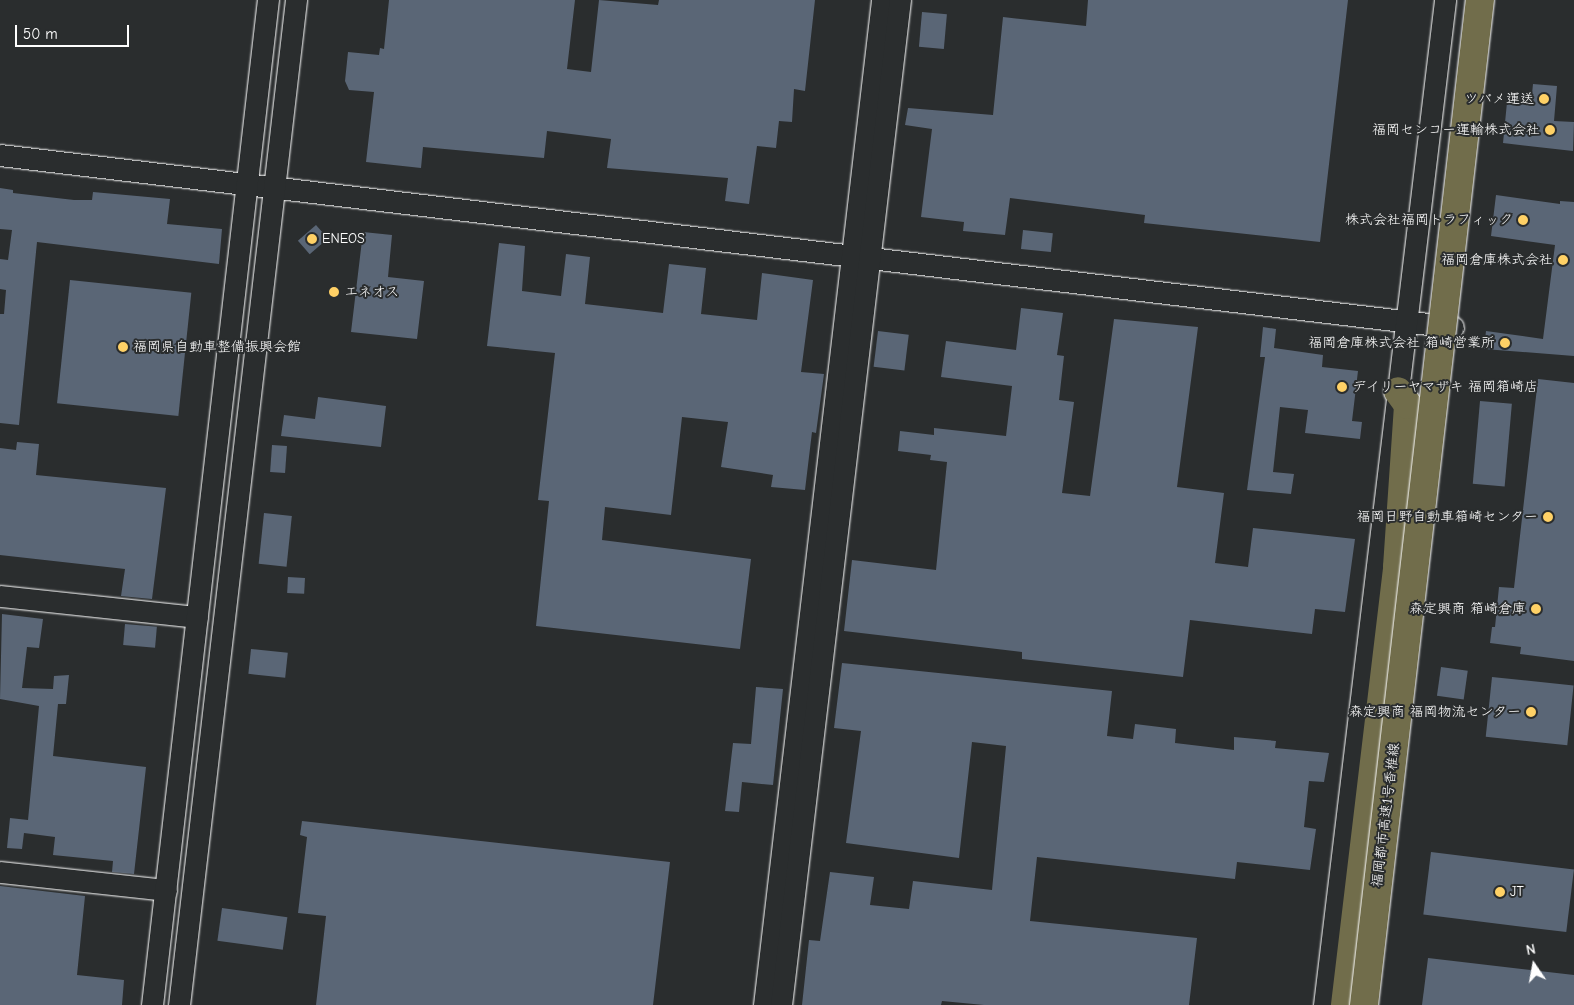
<!DOCTYPE html>
<meta charset="utf-8">
<style>
body{margin:0}
#map{position:relative;width:1574px;height:1005px;overflow:hidden;background:#2a2d2e;font-family:"Comic Neue","Klee One",sans-serif}
div>[style]{position:absolute}
.building>*{inset:0;background:#5a6676;transform-origin:0 0}
.roads{filter:drop-shadow(0 0 1px #fff) drop-shadow(0 0 1px #fff)}
.minor>*{height:21px;margin:-10.5px;padding:0 10.5px;transform-origin:10.5px;border-radius:10.5px;background:#2a2d2e}
.highway>*{height:28px;margin:-14px;padding:0 14px;transform-origin:14px;border-radius:14px;background:#716d4b}
.bridges{filter:drop-shadow(0 0 1px #fff) drop-shadow(0 0 1px #fff)}
.highway-bridge>*{height:28px;margin:-14px;padding:0 14px;transform-origin:14px;border-radius:14px;background:#716d4b}
.dots>*{width:14px;height:14px;translate:-50% -50%;box-sizing:border-box;border:2px solid #2a2d2e;border-radius:50%}
span{translate:-50% -50%;white-space:nowrap;text-align:center;line-height:1.15;-webkit-text-stroke:4px #2a2d2e;paint-order:stroke}
.poi-label{font-size:14px;color:#fff}
.right{translate:-100% -50%;text-align:right}
.left{translate:0 -50%;text-align:left}
.street-label{font-size:14px;color:#fff}
.north{position:absolute;left:1509px;top:940px;width:50px;height:50px;-webkit-text-stroke:4px #2a2d2e;paint-order:stroke;rotate:348deg;font-size:14px;font-weight:700;line-height:20px;text-align:center;color:#fff}
.north::after{content:'';display:block;margin:auto;width:18px;height:22px;background:#fff;clip-path:polygon(50% 0,100% 100%,50% 72%,0 100%)}
.scale{position:absolute;left:15px;top:25px;width:114px;height:22px;box-sizing:border-box;border:2px solid #fff;border-top:0;padding-left:6px;font-size:15px;line-height:18px;white-space:nowrap;color:#fff;-webkit-text-stroke:4px #2a2d2e;paint-order:stroke}
</style>
<div id="map">
<div class="building">
<div style="clip-path:polygon(389px 0,575px 0,567px 69px,591px 72px,599px 0,658px 5px,659px 0,815px 0,805px 91px,794px 89px,792px 122px,779px 121px,776px 148px,757px 146px,749px 204px,725px 201px,728px 178px,607px 168px,611px 139px,547px 131px,544px 158px,423px 147px,421px 168px,366px 162px,374px 92px,349px 90px,345px 81px,348px 52px,379px 55px,380px 48px,384px 49px)"></div>
<div style="clip-path:polygon(1088px 0,1348px 0,1320px 242px,1144px 223px,1145px 215px,1010px 198px,1005px 235px,963px 231px,964px 222px,921px 217px,932px 129px,905px 125px,908px 108px,993px 115px,1003px 17px,1086px 26px)"></div>
<div style="left:922px;top:12px;width:25px;height:35px;rotate:5deg"></div>
<div style="clip-path:polygon(1533px 84px,1557px 86px,1554px 121px,1574px 122px,1573px 151px,1503px 143px,1508px 92px,1532px 94px)"></div>
<div style="clip-path:polygon(0 188px,13px 190px,13px 193px,74px 200px,92px 200px,93px 192px,170px 199px,167px 224px,222px 229px,219px 264px,37px 242px,19px 425px,0 423px,0 314px,4px 314px,6px 290px,0 289px,0 259px,8px 260px,12px 230px,0 229px)"></div>
<div style="clip-path:polygon(1496px 195px,1560px 204px,1560px 201px,1574px 202px,1574px 356px,1484px 349px,1486px 331px,1543px 339px,1555px 245px,1491px 236px)"></div>
<div style="left:316px;top:225px;width:18px;height:24px;rotate:49deg"></div>
<div style="left:1023px;top:230px;width:30px;height:19px;rotate:6deg"></div>
<div style="clip-path:polygon(363px 232px,392px 235px,388px 277px,424px 281px,417px 339px,351px 332px)"></div>
<div style="clip-path:polygon(499px 243px,525px 246px,522px 291px,561px 296px,566px 254px,590px 257px,585px 304px,663px 313px,669px 264px,706px 268px,701px 314px,757px 320px,762px 273px,813px 280px,801px 372px,824px 374px,816px 433px,812px 432px,805px 490px,771px 487px,773px 475px,721px 467px,728px 422px,682px 417px,671px 515px,605px 507px,602px 540px,751px 559px,740px 649px,536px 626px,549px 501px,538px 500px,555px 353px,487px 346px)"></div>
<div style="left:70px;top:280px;width:122px;height:124px;rotate:6deg"></div>
<div style="clip-path:polygon(1021px 308px,1063px 313px,1057px 355px,1064px 356px,1059px 400px,1074px 402px,1062px 493px,1090px 496px,1114px 319px,1198px 327px,1177px 487px,1224px 493px,1215px 563px,1248px 567px,1253px 528px,1355px 539px,1345px 612px,1315px 609px,1312px 634px,1190px 620px,1183px 677px,1022px 659px,1022px 652px,844px 631px,852px 560px,936px 570px,947px 462px,930px 460px,931px 455px,898px 451px,900px 431px,934px 435px,934px 428px,1006px 436px,1012px 386px,941px 377px,946px 341px,1016px 350px)"></div>
<div style="clip-path:polygon(1263px 327px,1276px 329px,1274px 348px,1323px 355px,1322px 367px,1358px 371px,1352px 421px,1362px 422px,1360px 439px,1305px 433px,1308px 410px,1280px 407px,1273px 472px,1294px 474px,1291px 494px,1247px 490px,1265px 357px,1260px 357px)"></div>
<div style="left:878px;top:331px;width:31px;height:36px;rotate:7deg"></div>
<div style="clip-path:polygon(1538px 379px,1574px 383px,1574px 661px,1520px 654px,1521px 647px,1490px 643px,1492px 627px,1495px 627px,1499px 587px,1514px 588px)"></div>
<div style="clip-path:polygon(318px 397px,386px 406px,381px 447px,281px 436px,284px 415px,315px 419px)"></div>
<div style="left:1480px;top:401px;width:32px;height:83px;rotate:5deg"></div>
<div style="clip-path:polygon(17px 442px,39px 444px,36px 475px,166px 488px,152px 599px,121px 596px,125px 569px,0 555px,0 448px,16px 450px)"></div>
<div style="left:272px;top:445px;width:15px;height:27px;rotate:4deg"></div>
<div style="left:264px;top:513px;width:28px;height:51px;rotate:6deg"></div>
<div style="left:288px;top:577px;width:17px;height:16px;rotate:3deg"></div>
<div style="clip-path:polygon(2px 614px,43px 619px,39px 648px,27px 647px,22px 688px,53px 689px,54px 676px,69px 675px,66px 704px,58px 704px,53px 756px,146px 767px,134px 874px,112px 872px,113px 861px,53px 855px,55px 837px,24px 833px,22px 849px,7px 848px,10px 818px,28px 820px,39px 706px,0 699px)"></div>
<div style="left:125px;top:624px;width:32px;height:21px;rotate:5deg"></div>
<div style="left:251px;top:649px;width:37px;height:25px;rotate:6deg"></div>
<div style="clip-path:polygon(842px 663px,1112px 691px,1107px 736px,1133px 739px,1135px 724px,1176px 729px,1175px 743px,1234px 750px,1234px 737px,1276px 741px,1275px 748px,1329px 753px,1324px 782px,1309px 781px,1304px 827px,1316px 829px,1310px 870px,1237px 862px,1235px 879px,1037px 857px,1030px 921px,1197px 938px,1189px 1005px,984px 1005px,942px 1001px,941px 1005px,802px 1005px,809px 940px,820px 941px,830px 872px,874px 877px,870px 905px,909px 909px,913px 881px,992px 890px,1006px 746px,972px 742px,959px 858px,846px 843px,861px 731px,834px 728px)"></div>
<div style="left:1441px;top:667px;width:27px;height:29px;rotate:8deg"></div>
<div style="left:1492px;top:677px;width:82px;height:60px;rotate:6deg"></div>
<div style="clip-path:polygon(756px 687px,783px 689px,773px 785px,742px 782px,739px 812px,725px 811px,733px 743px,751px 744px)"></div>
<div style="clip-path:polygon(302px 821px,670px 862px,653px 1005px,316px 1005px,326px 916px,298px 913px,307px 837px,300px 835px)"></div>
<div style="left:1431px;top:852px;width:144px;height:63px;rotate:7deg"></div>
<div style="clip-path:polygon(0 886px,85px 896px,77px 975px,124px 980px,122px 1005px,0 1005px)"></div>
<div style="left:222px;top:908px;width:66px;height:33px;rotate:8deg"></div>
<div style="clip-path:polygon(1428px 958px,1574px 975px,1574px 1005px,1422px 1005px)"></div>
</div>
<div class="roads">
<div class="minor">
<div style="left:0;top:155px;width:1463px;rotate:6.75deg"></div>
<div style="left:0;top:596px;width:198px;rotate:6.1deg"></div>
<div style="left:0;top:872px;width:167px;rotate:6.2deg"></div>
<div style="left:152px;top:1005px;width:1012px;rotate:-83.42deg"></div>
<div style="left:179px;top:1005px;width:1012px;rotate:-83.36deg"></div>
<div style="left:764px;top:1005px;width:1012px;rotate:-83.3deg"></div>
<div style="left:781px;top:1005px;width:1012px;rotate:-83.25deg"></div>
<div style="left:1324px;top:1005px;width:1012px;rotate:-83.13deg"></div>
</div>
<div class="highway">
<div style="left:1345px;top:1005px;width:441px;rotate:-83.2deg"></div>
<div style="left:1397px;top:567px;width:162px;rotate:-86.1deg"></div>
<div style="left:1408px;top:405px;width:17px;rotate:-126deg"></div>
</div>
</div>
<div class="bridges">
<div class="highway-bridge">
<div style="left:1364px;top:1005px;width:1012px;rotate:-83.42deg"></div>
</div>
</div>
<div class="dots">
<div style="left:1544px;top:99px;background:#ffd166"></div>
<div style="left:1550px;top:130px;background:#ffd166"></div>
<div style="left:1523px;top:220px;background:#ffd166"></div>
<div style="left:312px;top:239px;background:#ffd166"></div>
<div style="left:1563px;top:260px;background:#ffd166"></div>
<div style="left:334px;top:292px;background:#ffd166"></div>
<div style="left:1505px;top:343px;background:#ffd166"></div>
<div style="left:123px;top:347px;background:#ffd166"></div>
<div style="left:1342px;top:387px;background:#ffd166"></div>
<div style="left:1548px;top:517px;background:#ffd166"></div>
<div style="left:1536px;top:609px;background:#ffd166"></div>
<div style="left:1531px;top:712px;background:#ffd166"></div>
<div style="left:1500px;top:892px;background:#ffd166"></div>
</div>
<div class="poi-label">
<span class="right" style="left:1534px;top:99px">ツバメ運送</span>
<span class="right" style="left:1540px;top:130px">福岡センコー運輸株式会社</span>
<span class="right" style="left:1513px;top:220px">株式会社福岡トラフィック</span>
<span class="left" style="left:322px;top:239px">ENEOS</span>
<span class="right" style="left:1553px;top:260px">福岡倉庫株式会社</span>
<span class="left" style="left:344px;top:292px">エネオス</span>
<span class="right" style="left:1495px;top:343px">福岡倉庫株式会社 箱崎営業所</span>
<span class="left" style="left:133px;top:347px">福岡県自動車整備振興会館</span>
<span class="left" style="left:1352px;top:387px">デイリーヤマザキ 福岡箱崎店</span>
<span class="right" style="left:1538px;top:517px">福岡日野自動車箱崎センター</span>
<span class="right" style="left:1526px;top:609px">森定興商 箱崎倉庫</span>
<span class="right" style="left:1521px;top:712px">森定興商 福岡物流センター</span>
<span class="left" style="left:1510px;top:892px">JT</span>
</div>
<div class="street-label">
<span style="left:1386px;top:815px;rotate:-83deg">福岡都市高速1号香椎線</span>
</div>
<div class="north">N</div>
<div class="scale">50 m</div>
</div>
